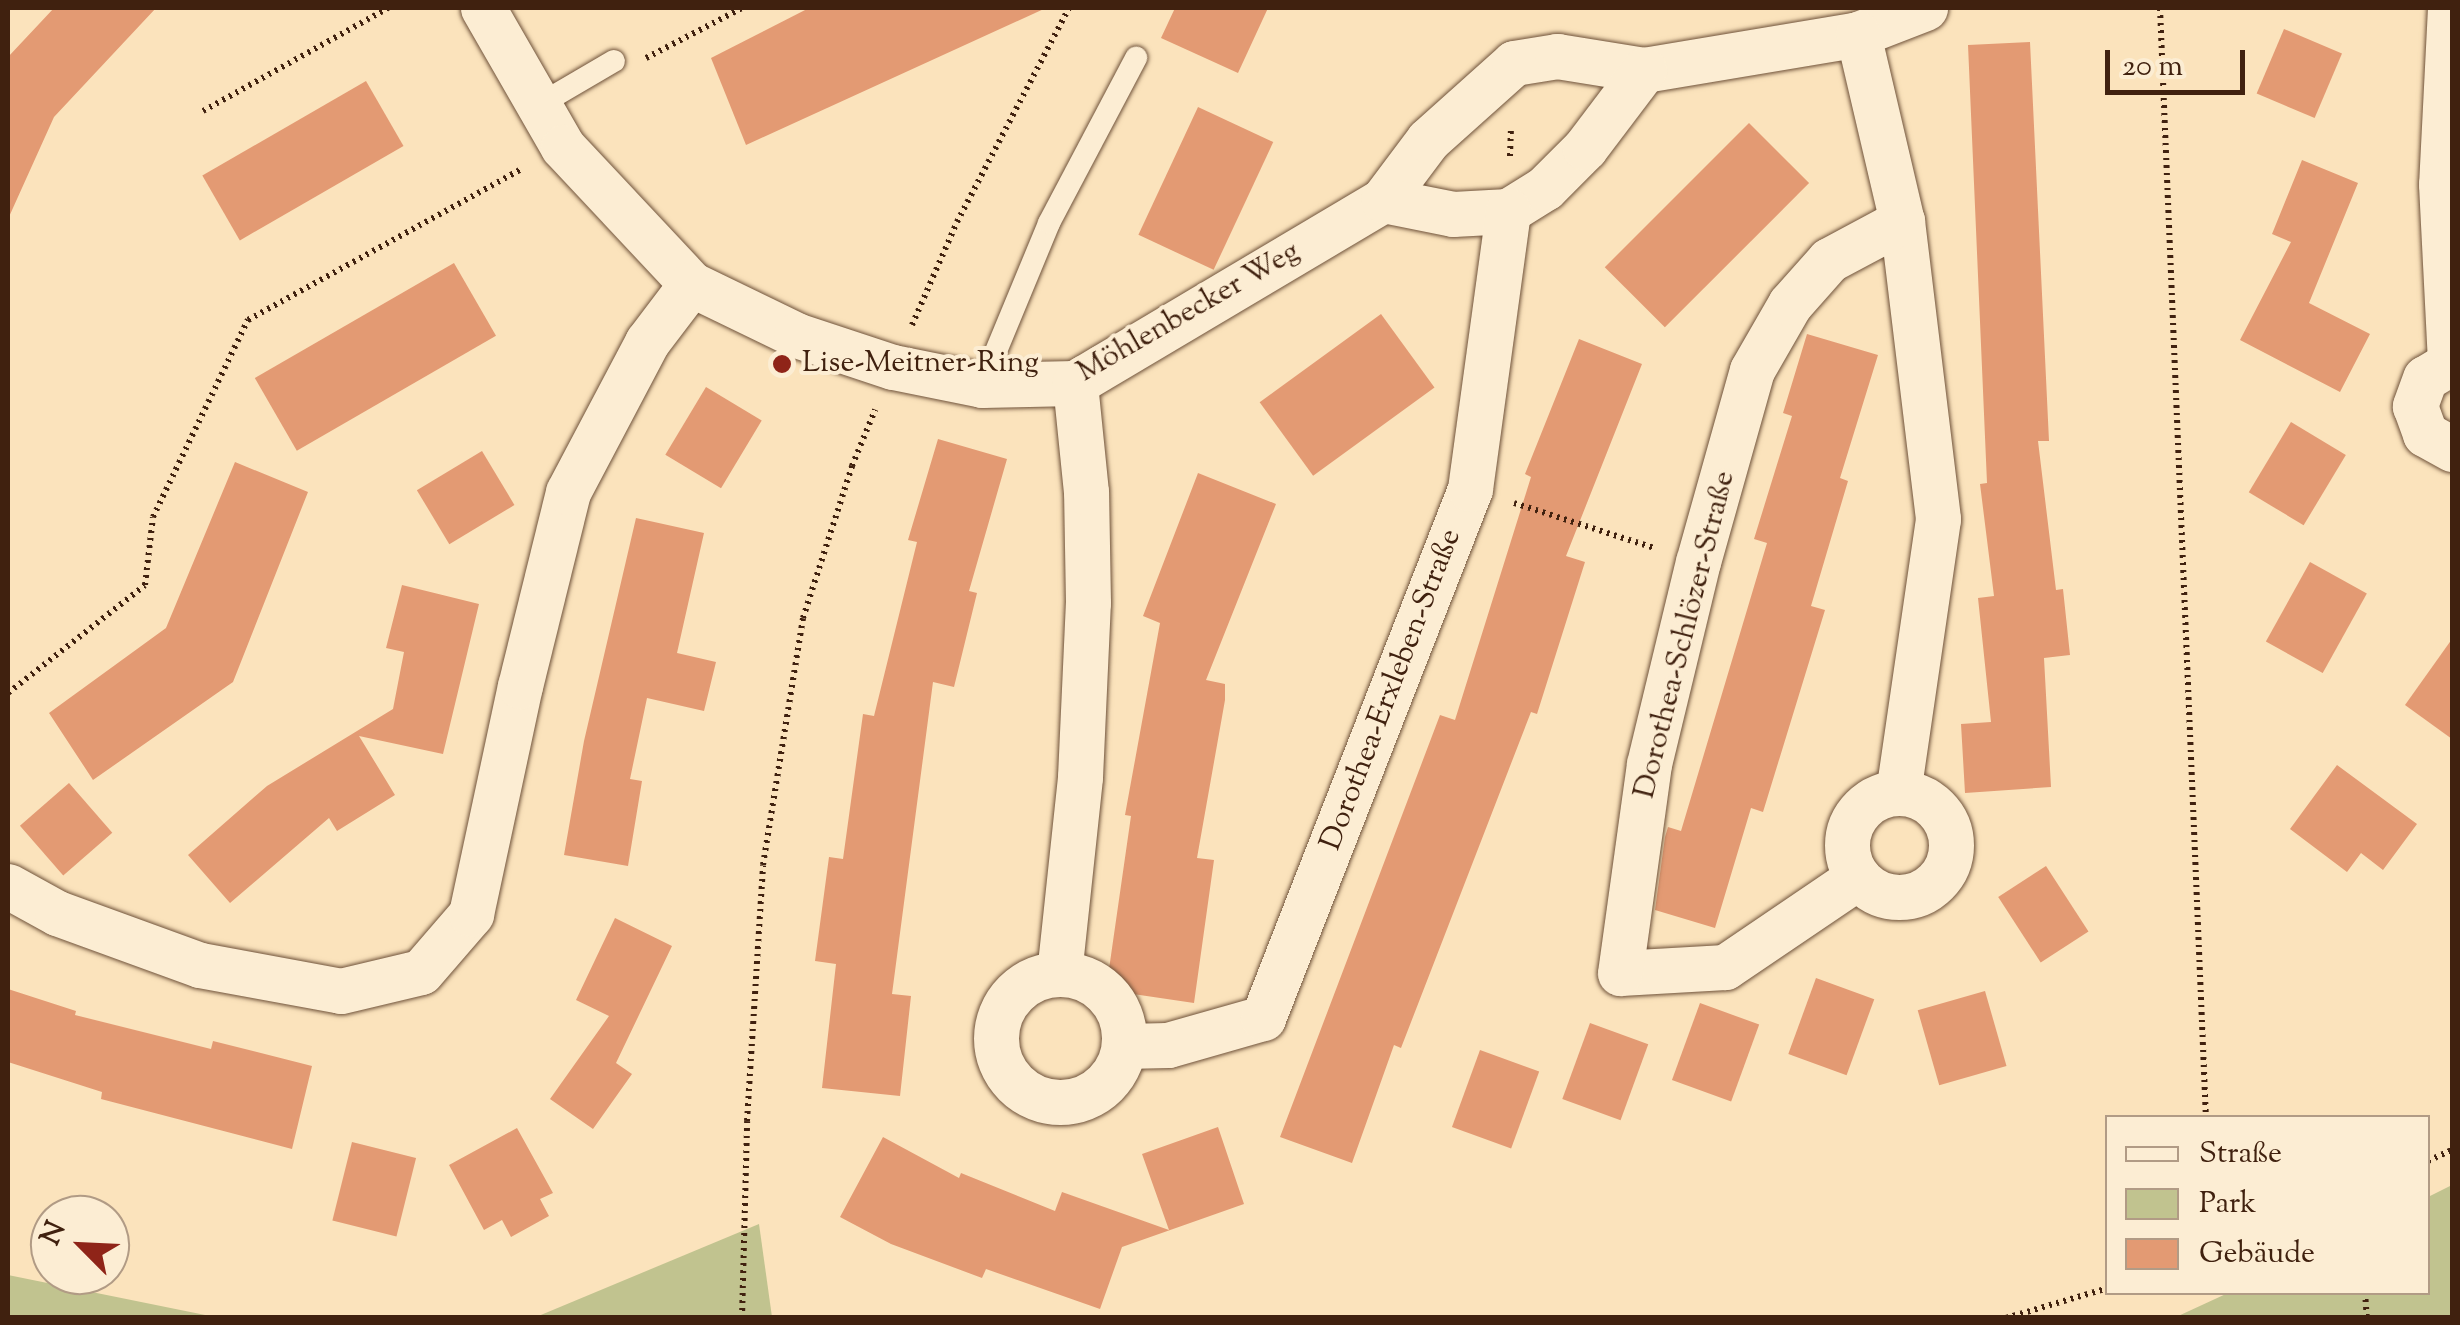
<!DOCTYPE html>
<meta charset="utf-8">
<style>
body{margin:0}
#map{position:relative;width:2460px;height:1325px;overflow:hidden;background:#fbe3bc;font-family:"Sorts Mill Goudy",serif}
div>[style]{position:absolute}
.green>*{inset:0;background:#c1c38f}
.building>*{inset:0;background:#e39a73;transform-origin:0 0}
.path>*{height:6px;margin-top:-3px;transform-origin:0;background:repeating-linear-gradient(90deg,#40210f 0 2.5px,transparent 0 7.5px)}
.roads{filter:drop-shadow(0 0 2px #6f523a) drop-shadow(0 0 2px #6f523a)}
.service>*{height:22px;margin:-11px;padding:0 11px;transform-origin:11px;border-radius:11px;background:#fcedd3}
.minor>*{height:45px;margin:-22.5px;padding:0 22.5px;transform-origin:22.5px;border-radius:22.5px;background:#fcedd3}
.minor>.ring{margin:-22.5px;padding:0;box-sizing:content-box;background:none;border:45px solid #fcedd3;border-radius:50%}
.dots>*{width:28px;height:28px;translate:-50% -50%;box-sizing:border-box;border:5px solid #fcedd3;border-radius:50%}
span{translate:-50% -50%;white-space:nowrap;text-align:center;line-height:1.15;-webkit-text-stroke:8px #fcedd3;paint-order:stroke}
.street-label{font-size:30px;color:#40210f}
.poi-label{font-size:30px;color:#40210f}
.left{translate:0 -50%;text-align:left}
.frame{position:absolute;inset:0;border:10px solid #40210f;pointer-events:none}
.legend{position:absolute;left:2105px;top:1115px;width:325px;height:180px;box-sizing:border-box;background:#fcedd3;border:2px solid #b19b85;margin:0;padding:12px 18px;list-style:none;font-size:30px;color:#40210f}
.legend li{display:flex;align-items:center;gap:20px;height:50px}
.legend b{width:50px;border:2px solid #b19b85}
.north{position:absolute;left:30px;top:1195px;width:100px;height:100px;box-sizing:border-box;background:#fcedd3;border:2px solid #b19b85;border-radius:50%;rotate:294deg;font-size:28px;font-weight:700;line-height:40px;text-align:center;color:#40210f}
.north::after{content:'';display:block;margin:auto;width:35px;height:45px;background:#8f2418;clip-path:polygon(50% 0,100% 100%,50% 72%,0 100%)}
.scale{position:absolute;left:2105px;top:50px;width:140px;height:45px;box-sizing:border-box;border:5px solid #40210f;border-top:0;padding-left:12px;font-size:30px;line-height:35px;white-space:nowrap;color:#40210f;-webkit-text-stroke:8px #fcedd3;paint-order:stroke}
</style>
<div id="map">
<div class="green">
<div style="clip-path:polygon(2452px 1185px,2452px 1317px,2176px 1317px,2228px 1293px,2428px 1292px,2428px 1197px)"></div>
<div style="clip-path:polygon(759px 1224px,772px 1317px,536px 1317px)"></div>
<div style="clip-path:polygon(8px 1275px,215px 1317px,8px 1317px)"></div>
</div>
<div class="building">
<div style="clip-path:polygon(54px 8px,156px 8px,54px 117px,8px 219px,8px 57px)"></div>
<div style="clip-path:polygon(809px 8px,1046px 8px,746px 145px,711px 58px)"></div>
<div style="clip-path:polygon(1175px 8px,1268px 8px,1238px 73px,1161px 38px)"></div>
<div style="left:2284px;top:29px;width:63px;height:70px;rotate:23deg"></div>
<div style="clip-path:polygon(2030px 42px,2049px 441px,2038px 441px,2056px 590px,2063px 589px,2070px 655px,2044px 658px,2051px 787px,1965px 793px,1961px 724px,1991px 722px,1978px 598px,1994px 596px,1980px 484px,1987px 483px,1968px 45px)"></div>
<div style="left:366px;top:81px;width:75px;height:189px;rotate:60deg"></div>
<div style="left:1198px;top:107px;width:83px;height:141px;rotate:25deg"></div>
<div style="left:1749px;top:123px;width:85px;height:204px;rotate:45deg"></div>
<div style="clip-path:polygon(2302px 160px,2358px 183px,2309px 303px,2370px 334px,2340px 392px,2240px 340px,2291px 242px,2272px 234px)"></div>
<div style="left:454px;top:263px;width:84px;height:230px;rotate:60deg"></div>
<div style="left:1381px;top:314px;width:91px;height:150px;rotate:54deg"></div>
<div style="clip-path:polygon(1807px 334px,1878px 355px,1840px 478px,1848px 481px,1811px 606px,1825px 610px,1763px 812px,1751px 808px,1715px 928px,1655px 910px,1665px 837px,1668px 827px,1681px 831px,1767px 543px,1754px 539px,1792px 416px,1783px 413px)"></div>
<div style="clip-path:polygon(1579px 339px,1642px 364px,1566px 556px,1585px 562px,1537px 714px,1531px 712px,1401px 1048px,1394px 1045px,1352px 1163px,1280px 1137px,1440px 715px,1455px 720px,1531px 477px,1525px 474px)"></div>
<div style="left:706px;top:387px;width:65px;height:79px;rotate:31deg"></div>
<div style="left:2291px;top:422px;width:64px;height:82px;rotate:31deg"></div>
<div style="clip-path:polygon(938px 439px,1007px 459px,969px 591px,977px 593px,954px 687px,933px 682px,892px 994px,911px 996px,900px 1096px,822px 1088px,836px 964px,815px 961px,829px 857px,843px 859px,863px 714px,874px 716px,917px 542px,908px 540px)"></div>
<div style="left:482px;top:451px;width:63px;height:76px;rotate:59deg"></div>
<div style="clip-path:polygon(235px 462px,308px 492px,233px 682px,93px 780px,49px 713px,166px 628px)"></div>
<div style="clip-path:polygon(1198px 473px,1276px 504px,1206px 680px,1225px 684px,1225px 700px,1197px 858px,1214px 860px,1194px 1003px,1106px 990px,1131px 816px,1125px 815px,1160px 623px,1143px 616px)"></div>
<div style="clip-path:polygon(636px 518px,704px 533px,677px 653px,716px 662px,704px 711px,647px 698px,630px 779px,642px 781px,628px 866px,564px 855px,584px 741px)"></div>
<div style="left:2310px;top:562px;width:65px;height:91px;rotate:29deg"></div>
<div style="clip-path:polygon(402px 585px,479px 604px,443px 754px,359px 736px,395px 795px,337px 831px,329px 818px,230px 903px,188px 855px,267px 786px,393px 709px,404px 652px,386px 648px)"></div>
<div style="clip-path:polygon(2452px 639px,2452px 739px,2405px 705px)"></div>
<div style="clip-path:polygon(2337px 765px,2417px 824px,2383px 870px,2361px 853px,2347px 872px,2290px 829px)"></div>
<div style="left:69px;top:783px;width:66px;height:65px;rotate:49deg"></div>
<div style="left:2046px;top:866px;width:78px;height:57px;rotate:57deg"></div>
<div style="clip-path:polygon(615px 918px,672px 946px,616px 1063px,632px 1074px,593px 1129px,550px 1099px,609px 1016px,576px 1000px)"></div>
<div style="left:1816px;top:978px;width:62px;height:81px;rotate:20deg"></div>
<div style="clip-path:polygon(8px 989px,76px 1011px,75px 1015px,211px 1049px,213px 1041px,312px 1066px,292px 1149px,101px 1099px,102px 1092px,8px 1062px)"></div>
<div style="left:1985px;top:991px;width:78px;height:70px;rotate:74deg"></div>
<div style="left:1700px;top:1003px;width:63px;height:82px;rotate:20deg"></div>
<div style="left:1590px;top:1023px;width:62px;height:81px;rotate:20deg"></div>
<div style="left:1480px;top:1050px;width:63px;height:82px;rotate:20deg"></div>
<div style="clip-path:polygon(1218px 1127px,1244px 1204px,1122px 1247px,1100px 1309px,986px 1269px,982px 1278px,891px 1244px,840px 1217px,883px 1137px,959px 1178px,961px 1173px,1055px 1211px,1062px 1192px,1169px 1230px,1142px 1154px)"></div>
<div style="clip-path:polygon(517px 1128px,553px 1193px,540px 1199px,549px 1216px,511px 1237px,502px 1220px,484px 1230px,449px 1165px)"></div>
<div style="left:352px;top:1142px;width:66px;height:81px;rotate:14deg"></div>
</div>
<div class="path">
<div style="left:2160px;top:8px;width:1111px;rotate:87.63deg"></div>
<div style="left:646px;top:58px;width:108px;rotate:-27.5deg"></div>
<div style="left:203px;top:111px;width:212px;rotate:-29.1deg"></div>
<div style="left:1510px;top:156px;width:28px;rotate:-88deg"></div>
<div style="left:912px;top:325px;width:112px;rotate:-66.4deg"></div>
<div style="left:957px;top:222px;width:242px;rotate:-62.4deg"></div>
<div style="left:1514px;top:503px;width:147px;rotate:17.8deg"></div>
<div style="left:8px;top:693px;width:174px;rotate:-38.2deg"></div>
<div style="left:145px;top:585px;width:68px;rotate:-83.3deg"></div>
<div style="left:153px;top:517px;width:219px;rotate:-64.3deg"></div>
<div style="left:248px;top:320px;width:313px;rotate:-28.9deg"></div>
<div style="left:2428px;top:1161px;width:26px;rotate:-25deg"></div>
<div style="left:2365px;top:1292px;width:26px;rotate:86deg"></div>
<div style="left:742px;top:1318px;width:197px;rotate:-88.5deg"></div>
<div style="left:747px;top:1121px;width:256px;rotate:-86.4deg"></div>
<div style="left:763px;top:865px;width:250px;rotate:-80.8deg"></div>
<div style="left:803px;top:618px;width:160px;rotate:-72.1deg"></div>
<div style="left:852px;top:466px;width:61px;rotate:-67.7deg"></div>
<div style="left:2006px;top:1318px;width:106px;rotate:-16.4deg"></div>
</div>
<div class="roads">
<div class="service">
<div style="left:537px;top:106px;width:89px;rotate:-30.3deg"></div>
<div style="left:982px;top:385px;width:175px;rotate:-67.5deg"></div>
<div style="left:1049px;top:223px;width:187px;rotate:-62.2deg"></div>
</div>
<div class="minor">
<div style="left:483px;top:8px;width:160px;rotate:60.1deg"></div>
<div style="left:563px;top:147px;width:187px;rotate:46.9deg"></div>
<div style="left:691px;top:284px;width:117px;rotate:25.9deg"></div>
<div style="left:796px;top:335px;width:102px;rotate:18.3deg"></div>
<div style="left:893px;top:367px;width:91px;rotate:11.4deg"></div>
<div style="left:982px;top:385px;width:93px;rotate:-1.2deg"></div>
<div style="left:1075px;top:383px;width:358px;rotate:-30.7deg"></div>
<div style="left:1383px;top:200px;width:75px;rotate:-53.1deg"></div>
<div style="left:1428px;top:140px;width:115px;rotate:-41.8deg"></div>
<div style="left:1514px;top:63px;width:44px;rotate:-9.2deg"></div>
<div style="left:1557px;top:56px;width:88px;rotate:9.1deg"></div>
<div style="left:1644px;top:70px;width:217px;rotate:-9.5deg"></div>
<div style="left:1858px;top:34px;width:72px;rotate:-21.2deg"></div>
<div style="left:2450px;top:8px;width:176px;rotate:92.9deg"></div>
<div style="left:2441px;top:184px;width:178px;rotate:87.1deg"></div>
<div style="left:1858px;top:34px;width:192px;rotate:76.8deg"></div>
<div style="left:1902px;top:221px;width:300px;rotate:83.1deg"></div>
<div style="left:1938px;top:519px;width:277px;rotate:98.3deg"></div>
<div style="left:1383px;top:200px;width:71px;rotate:11.3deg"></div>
<div style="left:1453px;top:214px;width:55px;rotate:-3.1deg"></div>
<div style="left:1508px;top:211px;width:44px;rotate:-31.9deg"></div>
<div style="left:1545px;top:188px;width:57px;rotate:-45deg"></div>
<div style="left:1585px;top:148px;width:98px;rotate:-52.9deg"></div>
<div style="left:2452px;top:362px;width:31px;rotate:149deg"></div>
<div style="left:2425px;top:378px;width:30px;rotate:110deg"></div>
<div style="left:2415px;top:406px;width:30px;rotate:70deg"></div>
<div style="left:2425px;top:434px;width:31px;rotate:29deg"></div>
<div class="ring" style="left:1847px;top:793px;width:59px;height:59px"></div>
<div style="left:1858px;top:877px;width:161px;rotate:145.9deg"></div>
<div style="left:1725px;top:967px;width:105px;rotate:176.7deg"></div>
<div style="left:1620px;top:973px;width:211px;rotate:-82.1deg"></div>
<div style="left:1649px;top:764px;width:208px;rotate:-76.4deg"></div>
<div style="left:1698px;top:562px;width:199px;rotate:-74.3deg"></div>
<div style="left:1752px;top:370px;width:76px;rotate:-60.1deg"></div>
<div style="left:1790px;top:304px;width:59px;rotate:-48.4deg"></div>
<div style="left:1829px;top:260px;width:83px;rotate:-28.1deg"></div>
<div style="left:8px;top:886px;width:56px;rotate:28.9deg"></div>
<div style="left:57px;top:913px;width:152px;rotate:20deg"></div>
<div style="left:200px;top:965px;width:143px;rotate:10.4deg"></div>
<div style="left:341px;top:991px;width:82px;rotate:-13.4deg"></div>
<div style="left:421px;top:972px;width:77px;rotate:-49.2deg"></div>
<div style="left:471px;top:914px;width:233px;rotate:-77.9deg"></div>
<div style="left:520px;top:686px;width:200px;rotate:-76.1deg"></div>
<div style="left:568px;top:492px;width:170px;rotate:-62.2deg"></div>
<div style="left:647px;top:342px;width:73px;rotate:-52.8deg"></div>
<div class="ring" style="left:996px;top:974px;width:83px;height:83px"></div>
<div style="left:1059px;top:974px;width:198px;rotate:-83.9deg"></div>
<div style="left:1080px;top:777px;width:174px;rotate:-87.4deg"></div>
<div style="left:1088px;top:603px;width:111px;rotate:-91deg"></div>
<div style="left:1086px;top:492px;width:110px;rotate:-95.8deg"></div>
<div style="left:1124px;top:1046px;width:44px;rotate:-1.3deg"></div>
<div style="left:1168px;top:1045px;width:99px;rotate:-15.9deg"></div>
<div style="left:1263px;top:1018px;width:568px;rotate:-68.63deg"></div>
<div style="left:1470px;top:489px;width:281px;rotate:-82.2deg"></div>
</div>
</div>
<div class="dots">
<div style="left:782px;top:364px;background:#8f2418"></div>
</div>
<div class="street-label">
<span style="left:1189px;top:313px;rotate:-30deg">Möhlenbecker Weg</span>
<span style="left:1686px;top:635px;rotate:-76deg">Dorothea-Schlözer-Straße</span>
<span style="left:1392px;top:690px;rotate:-69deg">Dorothea-Erxleben-Straße</span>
</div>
<div class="poi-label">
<span class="left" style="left:802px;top:364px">Lise-Meitner-Ring</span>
</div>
<div class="frame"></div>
<ul class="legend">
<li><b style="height:12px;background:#fcedd3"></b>Straße</li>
<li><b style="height:28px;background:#c1c38f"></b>Park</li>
<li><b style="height:28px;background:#e39a73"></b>Gebäude</li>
</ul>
<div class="north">N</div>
<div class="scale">20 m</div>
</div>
